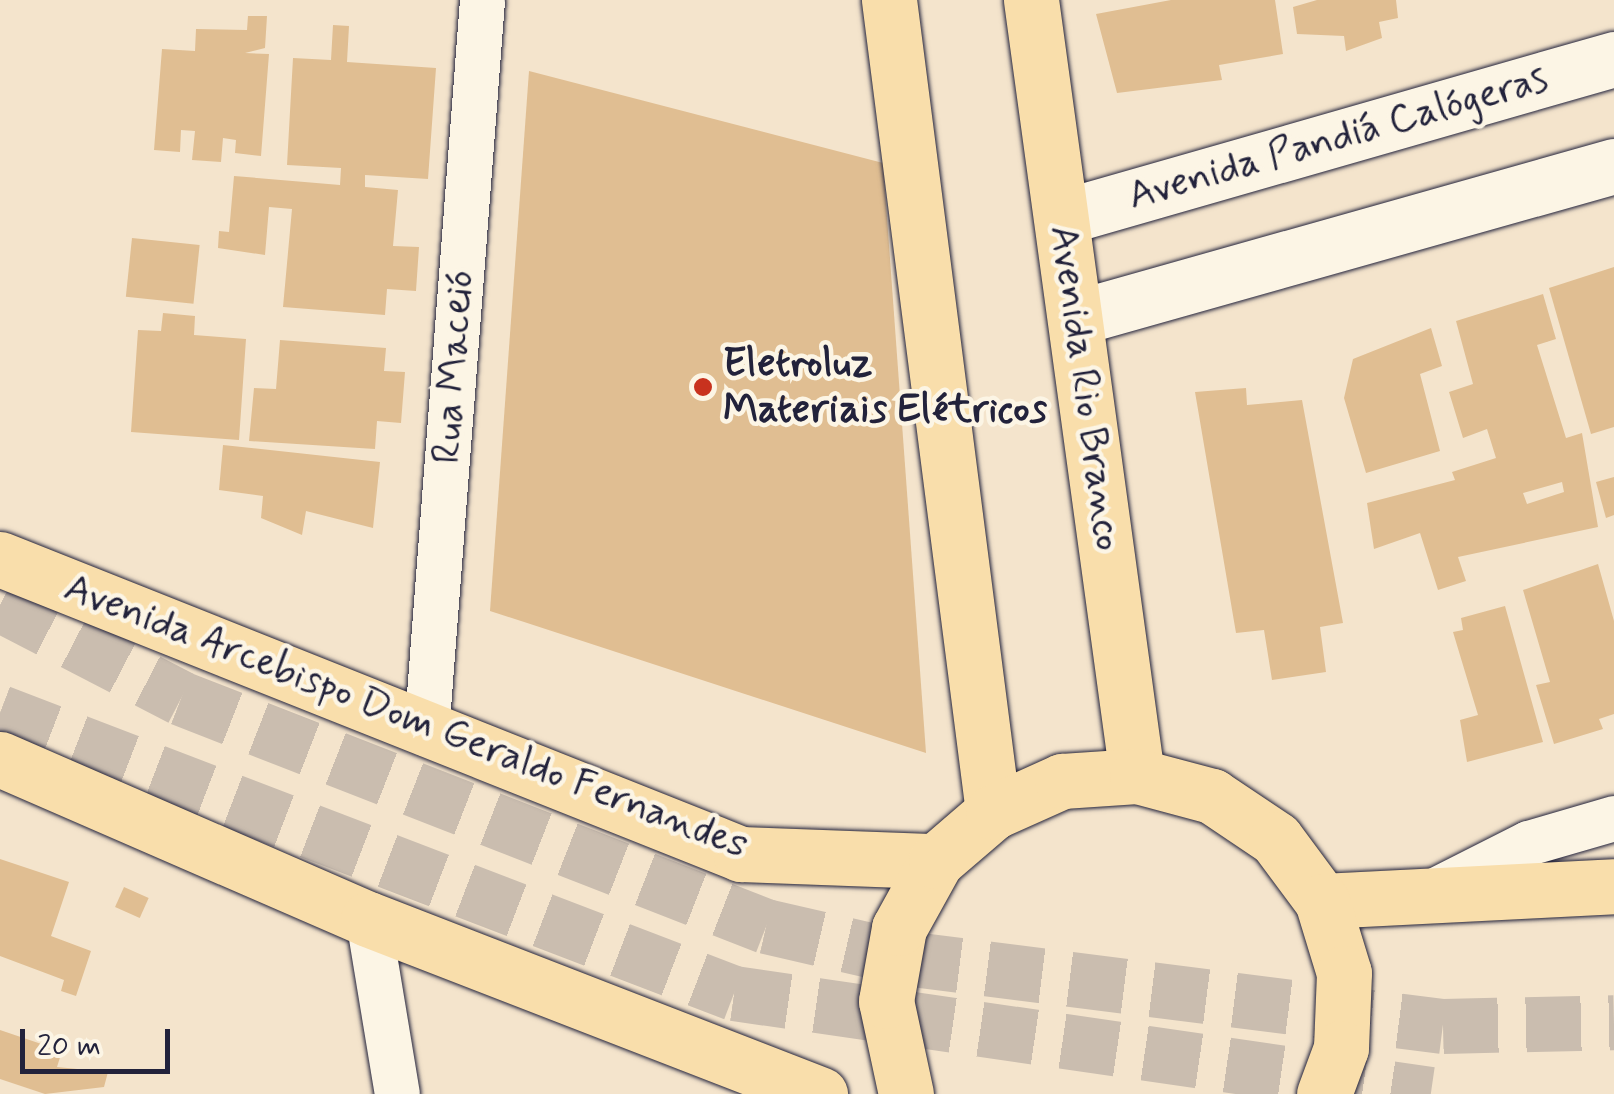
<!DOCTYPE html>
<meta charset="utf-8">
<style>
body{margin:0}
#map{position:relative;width:1614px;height:1094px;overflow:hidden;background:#f4e4cc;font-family:Mynerve,sans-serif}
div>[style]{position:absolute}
.building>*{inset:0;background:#e0be92;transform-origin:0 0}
.primary-tunnel>*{height:55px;margin-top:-27.5px;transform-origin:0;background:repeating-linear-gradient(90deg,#cabdaf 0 55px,transparent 0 83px)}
.roads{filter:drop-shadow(0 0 2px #22223b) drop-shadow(0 0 2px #22223b)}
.minor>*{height:45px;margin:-22.5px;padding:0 22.5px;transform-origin:22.5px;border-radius:22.5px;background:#fcf5e5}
.tertiary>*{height:55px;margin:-27.5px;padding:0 27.5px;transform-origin:27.5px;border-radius:27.5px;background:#fcf5e5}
.primary>*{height:55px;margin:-27.5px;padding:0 27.5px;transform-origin:27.5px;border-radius:27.5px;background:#f9deab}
.dots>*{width:28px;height:28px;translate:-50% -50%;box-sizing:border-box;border:5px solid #fcf5e5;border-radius:50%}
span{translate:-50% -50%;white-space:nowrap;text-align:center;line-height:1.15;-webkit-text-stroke:9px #fcf5e5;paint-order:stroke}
.street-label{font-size:40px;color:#22223b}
.poi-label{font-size:40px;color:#22223b;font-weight:700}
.left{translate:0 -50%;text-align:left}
.scale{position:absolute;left:20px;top:1029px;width:150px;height:45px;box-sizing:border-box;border:5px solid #22223b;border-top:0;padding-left:12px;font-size:30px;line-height:35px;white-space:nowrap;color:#22223b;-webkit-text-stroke:8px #fcf5e5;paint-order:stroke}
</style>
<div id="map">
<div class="building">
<div style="clip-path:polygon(1171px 0,1275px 0,1283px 54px,1219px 65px,1222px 80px,1117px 93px,1096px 14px)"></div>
<div style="clip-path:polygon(1317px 0,1396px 0,1398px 18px,1379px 22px,1382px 38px,1346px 51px,1344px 36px,1297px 34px,1293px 7px)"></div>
<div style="clip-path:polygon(248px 16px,267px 16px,265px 48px,245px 53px,269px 54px,261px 156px,235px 153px,236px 140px,223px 138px,221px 162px,192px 160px,195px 131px,181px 130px,180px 152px,154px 150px,162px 49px,195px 51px,196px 29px,247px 30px)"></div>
<div style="clip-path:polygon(333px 25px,349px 26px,347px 62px,436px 68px,428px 179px,365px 175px,365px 187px,398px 190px,393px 246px,419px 247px,416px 291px,387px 289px,385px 315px,283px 307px,292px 209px,269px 207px,265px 255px,218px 248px,219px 231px,229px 232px,234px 176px,340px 185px,341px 168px,287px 165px,293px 58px,331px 60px)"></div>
<div style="clip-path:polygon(529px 71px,883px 163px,926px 753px,490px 611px)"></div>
<div style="left:132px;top:238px;width:68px;height:59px;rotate:6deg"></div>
<div style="clip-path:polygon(1614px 267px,1614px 427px,1591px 434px,1549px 288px)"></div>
<div style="clip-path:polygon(evenodd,1543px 294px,1556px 339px,1537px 345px,1566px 438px,1582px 433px,1598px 527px,1458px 557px,1466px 581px,1438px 590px,1420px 533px,1374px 549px,1367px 503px,1455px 480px,1452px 472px,1496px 458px,1487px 429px,1463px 438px,1449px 392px,1473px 384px,1456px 321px,1543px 294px,1562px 482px,1564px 492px,1527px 504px,1523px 493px,1562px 482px)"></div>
<div style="clip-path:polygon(163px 313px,195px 316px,194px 335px,246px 339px,239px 440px,131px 432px,138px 330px,161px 331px)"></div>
<div style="clip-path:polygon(1431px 328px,1442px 366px,1420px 374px,1440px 451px,1366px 473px,1344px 398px,1353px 359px)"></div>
<div style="clip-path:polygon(280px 340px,386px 348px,384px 371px,405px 372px,401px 423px,377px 421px,375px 449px,249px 441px,254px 388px,276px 389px)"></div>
<div style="clip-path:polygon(1246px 388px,1247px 405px,1302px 400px,1343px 623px,1320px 627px,1326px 672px,1272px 680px,1264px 630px,1236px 633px,1195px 392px)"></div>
<div style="clip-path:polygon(223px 445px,380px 462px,373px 528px,306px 511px,302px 535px,261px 518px,263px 496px,219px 490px)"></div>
<div style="clip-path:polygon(1614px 477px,1614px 515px,1606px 518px,1596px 482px)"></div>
<div style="clip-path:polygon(1598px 564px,1614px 621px,1614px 714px,1599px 719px,1603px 729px,1554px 744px,1536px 685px,1550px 682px,1523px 590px)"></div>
<div style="clip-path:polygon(1505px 606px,1543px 742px,1467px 762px,1460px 720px,1478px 715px,1453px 632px,1463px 630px,1461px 618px)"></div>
<div style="clip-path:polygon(0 859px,69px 882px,51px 936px,91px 951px,76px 996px,61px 991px,64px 980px,0 956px)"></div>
<div style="left:124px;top:887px;width:27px;height:22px;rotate:24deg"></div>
<div style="clip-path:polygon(0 1030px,62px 1051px,57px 1067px,108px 1072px,104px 1087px,45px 1094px,0 1079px)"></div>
</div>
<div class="primary-tunnel">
<div style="left:0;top:604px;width:204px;rotate:27.4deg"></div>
<div style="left:181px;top:698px;width:628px;rotate:21.29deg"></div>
<div style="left:766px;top:926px;width:143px;rotate:13deg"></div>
<div style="left:905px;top:958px;width:542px;rotate:7.2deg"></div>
<div style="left:1443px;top:1026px;width:171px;rotate:-1.3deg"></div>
<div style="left:0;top:712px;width:786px;rotate:20.95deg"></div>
<div style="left:734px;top:993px;width:704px;rotate:8.25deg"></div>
</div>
<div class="roads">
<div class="minor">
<div style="left:426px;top:733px;width:735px;rotate:-85.63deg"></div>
<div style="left:1437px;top:889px;width:102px;rotate:-26.8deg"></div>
<div style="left:1528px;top:843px;width:90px;rotate:-16.2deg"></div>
<div style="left:368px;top:919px;width:177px;rotate:80.6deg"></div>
</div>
<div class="tertiary">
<div style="left:1063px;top:217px;width:573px;rotate:-16deg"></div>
<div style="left:1075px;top:318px;width:560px;rotate:-15.75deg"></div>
</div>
<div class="primary">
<div style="left:889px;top:0;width:819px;rotate:82.7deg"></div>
<div style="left:1031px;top:0;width:783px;rotate:82.22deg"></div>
<div style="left:0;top:559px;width:798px;rotate:21.71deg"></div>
<div style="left:741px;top:854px;width:195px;rotate:2.1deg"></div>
<div style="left:0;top:759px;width:401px;rotate:23.5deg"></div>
<div style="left:368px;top:919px;width:485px;rotate:21.2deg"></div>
<div style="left:1322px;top:901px;width:292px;rotate:-2.9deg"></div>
<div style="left:906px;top:1094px;width:95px;rotate:-102.1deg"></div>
<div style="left:886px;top:1001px;width:74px;rotate:-79.9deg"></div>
<div style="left:899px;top:928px;width:77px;rotate:-61.1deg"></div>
<div style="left:936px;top:861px;width:75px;rotate:-40.7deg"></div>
<div style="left:993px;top:812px;width:76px;rotate:-24.2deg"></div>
<div style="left:1062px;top:781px;width:75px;rotate:-3.8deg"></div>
<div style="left:1137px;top:776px;width:78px;rotate:14.9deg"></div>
<div style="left:1212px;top:796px;width:77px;rotate:33.9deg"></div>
<div style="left:1276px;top:839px;width:77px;rotate:53.4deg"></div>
<div style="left:1322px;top:901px;width:75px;rotate:73deg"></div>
<div style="left:1344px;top:973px;width:75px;rotate:92.3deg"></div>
<div style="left:1341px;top:1048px;width:49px;rotate:110.3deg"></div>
</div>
</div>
<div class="dots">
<div style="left:703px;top:387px;background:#c8321e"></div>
</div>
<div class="street-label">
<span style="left:1338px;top:138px;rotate:-16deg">Avenida Pandiá Calógeras</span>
<span style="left:454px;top:367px;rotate:-86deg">Rua Maceió</span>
<span style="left:1085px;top:388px;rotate:82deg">Avenida Rio Branco</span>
<span style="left:406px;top:717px;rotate:21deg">Avenida Arcebispo Dom Geraldo Fernandes</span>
</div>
<div class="poi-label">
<span class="left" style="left:723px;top:387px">Eletroluz<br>Materiais Elétricos</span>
</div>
<div class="scale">20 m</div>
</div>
